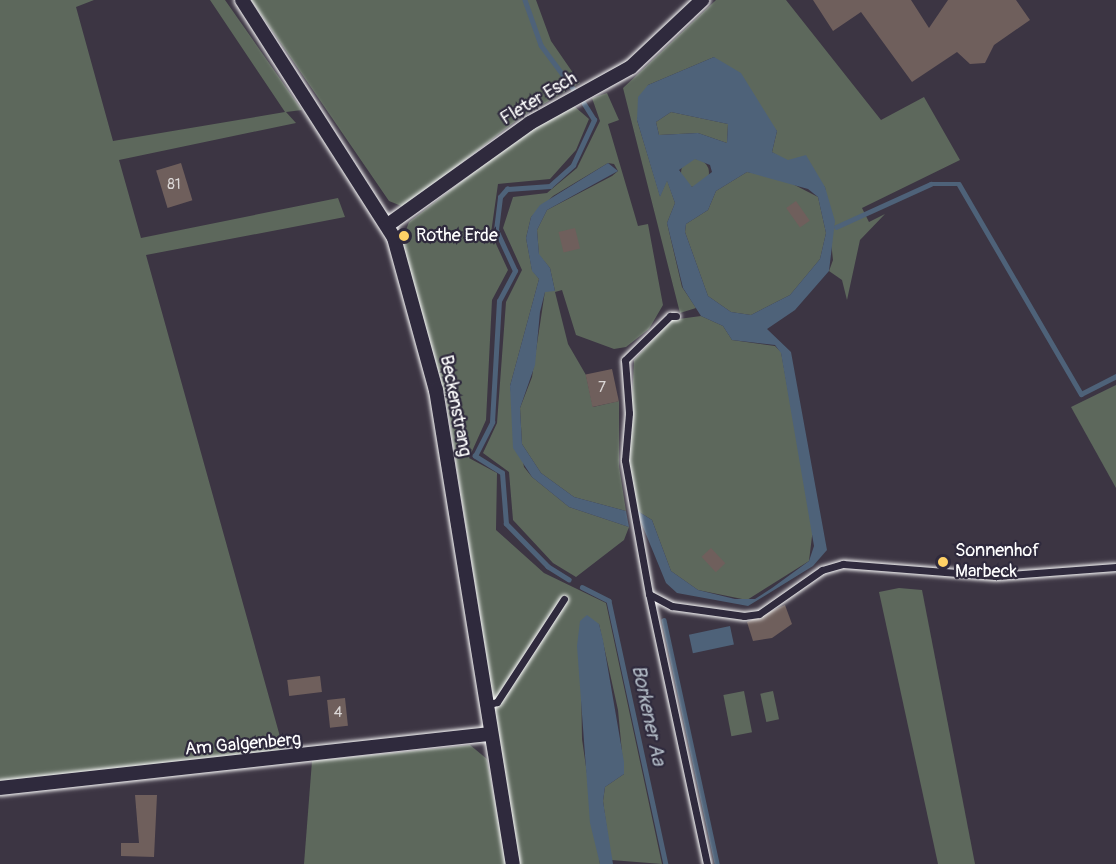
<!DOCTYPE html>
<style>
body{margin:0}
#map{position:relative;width:1116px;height:864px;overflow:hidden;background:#3c3543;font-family:Pangolin,sans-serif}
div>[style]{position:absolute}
.green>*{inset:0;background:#5d685c;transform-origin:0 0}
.round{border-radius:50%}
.water>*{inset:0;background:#4e6279;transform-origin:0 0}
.stream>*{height:4.5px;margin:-2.25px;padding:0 2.25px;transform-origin:2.25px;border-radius:2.25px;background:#4e6279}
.building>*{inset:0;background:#6f5f5c;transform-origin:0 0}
.roads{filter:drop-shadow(0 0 2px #fff) drop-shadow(0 0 2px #fff)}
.lane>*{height:7px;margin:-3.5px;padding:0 3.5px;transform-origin:3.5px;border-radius:3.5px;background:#2f2a3d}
.street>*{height:14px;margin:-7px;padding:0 7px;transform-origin:7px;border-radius:7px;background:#2f2a3d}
.dots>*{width:16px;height:16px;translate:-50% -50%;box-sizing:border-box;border:3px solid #2f2a3d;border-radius:50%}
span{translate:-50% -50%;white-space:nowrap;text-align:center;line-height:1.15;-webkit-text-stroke:4.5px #2f2a3d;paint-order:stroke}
.number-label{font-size:15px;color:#dbd7d6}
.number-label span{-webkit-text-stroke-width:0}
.street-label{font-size:18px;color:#fff}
.poi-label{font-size:18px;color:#fff}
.left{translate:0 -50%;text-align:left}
.water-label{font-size:20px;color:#afb8c3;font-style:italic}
</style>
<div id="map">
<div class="green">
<div style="clip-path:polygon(0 0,94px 0,76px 7px,113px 141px,285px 112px,210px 0,225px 0,302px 110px,286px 112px,296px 123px,119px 160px,141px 238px,338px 198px,345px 217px,146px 255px,284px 751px,0 783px)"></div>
<div style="clip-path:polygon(251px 0,536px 0,551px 41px,580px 83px,521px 117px,404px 207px,389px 201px)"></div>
<div style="clip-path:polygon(716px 0,786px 0,881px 120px,924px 97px,960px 160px,862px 208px,869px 222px,885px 214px,860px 240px,847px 300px,842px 280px,829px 271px,833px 260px,825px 187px,772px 152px,777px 131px,714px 57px,648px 85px,637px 120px,660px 196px,667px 180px,675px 203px,667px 223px,682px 287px,696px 308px,680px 313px,623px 88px)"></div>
<div style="clip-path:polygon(607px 93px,619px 120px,608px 124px,638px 226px,648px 224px,663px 305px,649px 329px,626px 347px,614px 349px,576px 335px,562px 290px,555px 292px,568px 344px,586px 375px,593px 407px,619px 401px,619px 466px,626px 511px,574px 497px,541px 473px,522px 444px,520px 408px,532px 377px,545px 291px,555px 291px,550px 268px,539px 255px,537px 230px,547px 210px,612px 176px,618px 171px,614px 164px,608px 163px,553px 196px,531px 217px,526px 238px,532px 270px,539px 279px,510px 386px,524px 467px,532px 477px,569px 507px,629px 527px,624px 540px,576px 577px,553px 563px,513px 520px,509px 472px,483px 453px,497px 423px,506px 302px,522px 270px,503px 228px,513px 197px,547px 193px,577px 168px,600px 121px,592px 98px)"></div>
<div style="clip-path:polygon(574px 106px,589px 119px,576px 150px,550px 179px,498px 184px,491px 233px,508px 270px,492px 300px,486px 420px,469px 458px,497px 473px,496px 530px,544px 573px,606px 603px,662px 864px,611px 860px,603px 801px,605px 787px,624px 774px,618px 710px,599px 624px,580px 621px,582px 739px,600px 864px,519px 864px,445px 394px,401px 243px,409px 222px,530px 129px)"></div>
<div style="clip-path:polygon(671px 112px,728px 124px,727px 143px,698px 133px,659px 135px,656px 122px)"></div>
<div class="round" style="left:681px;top:159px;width:28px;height:28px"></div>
<div style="clip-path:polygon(747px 172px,781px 178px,818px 197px,826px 233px,820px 259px,790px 295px,751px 315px,731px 312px,708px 296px,685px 232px,686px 224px,708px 210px,716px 191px)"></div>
<div style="clip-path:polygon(701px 316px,723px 326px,732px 340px,775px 346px,781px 352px,813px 528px,809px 561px,747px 600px,698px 590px,671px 571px,652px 520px,636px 510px,629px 460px,634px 360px,671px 320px)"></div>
<div style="clip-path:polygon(1116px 385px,1116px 488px,1071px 407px)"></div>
<div style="clip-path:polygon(899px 588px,922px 590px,975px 864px,938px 864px,879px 592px)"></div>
<div style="left:744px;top:691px;width:42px;height:21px;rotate:79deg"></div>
<div style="left:773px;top:691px;width:29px;height:13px;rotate:78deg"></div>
<div style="clip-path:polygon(470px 745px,487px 759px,507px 864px,304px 864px,312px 761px)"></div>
</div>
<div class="water">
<div style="clip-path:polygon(evenodd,714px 57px,741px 73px,777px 131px,772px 152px,788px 160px,806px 155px,825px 187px,835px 221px,829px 271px,795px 310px,767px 329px,791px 352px,827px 550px,813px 566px,748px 606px,677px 593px,666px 583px,636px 510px,652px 520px,671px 571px,698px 590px,735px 599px,755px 599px,772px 588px,809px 561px,814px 546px,781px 353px,775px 345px,732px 340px,723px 326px,701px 316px,683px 288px,667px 223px,675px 203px,667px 181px,660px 197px,637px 120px,638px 97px,648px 85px,714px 57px,671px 112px,728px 124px,727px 143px,698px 133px,659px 135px,656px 122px,671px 112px,714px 57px,695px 159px,710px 165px,712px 172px,692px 187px,679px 170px,695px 159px,714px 57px,747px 172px,808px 189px,818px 197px,826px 233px,820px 259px,790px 295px,751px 315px,731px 312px,708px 296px,685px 232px,686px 224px,708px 210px,716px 191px,747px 172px)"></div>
<div style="clip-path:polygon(608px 163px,618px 171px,547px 210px,537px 230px,539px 254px,550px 268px,555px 291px,545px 292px,540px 312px,535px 365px,520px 408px,522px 444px,541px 473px,574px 497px,626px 511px,629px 527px,569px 507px,532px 477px,513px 448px,510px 386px,539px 279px,532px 271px,526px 238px,531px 217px,540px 205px)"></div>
<div style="clip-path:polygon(587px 615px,599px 624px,603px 640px,624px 762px,624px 774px,605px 787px,603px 801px,613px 864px,600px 864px,590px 823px,577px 646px,580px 621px)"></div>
<div style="left:730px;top:626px;width:19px;height:42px;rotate:78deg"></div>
</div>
<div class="stream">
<div style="left:525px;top:0;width:48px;rotate:70.4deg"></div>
<div style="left:541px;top:45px;width:57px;rotate:53.5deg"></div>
<div style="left:836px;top:227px;width:104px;rotate:-24.4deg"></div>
<div style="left:931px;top:184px;width:28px"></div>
<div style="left:959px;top:184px;width:243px;rotate:59.8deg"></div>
<div style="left:1081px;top:394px;width:39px;rotate:-27deg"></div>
<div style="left:569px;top:580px;width:25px;rotate:-148deg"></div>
<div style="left:548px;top:567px;width:60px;rotate:-134.3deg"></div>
<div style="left:506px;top:524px;width:51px;rotate:-94.5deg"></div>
<div style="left:502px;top:473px;width:32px;rotate:-148deg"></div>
<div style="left:475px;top:456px;width:38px;rotate:-63deg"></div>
<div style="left:492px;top:422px;width:121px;rotate:-86.7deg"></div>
<div style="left:499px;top:301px;width:34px;rotate:-62deg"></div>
<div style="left:515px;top:271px;width:45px;rotate:-114.9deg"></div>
<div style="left:496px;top:230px;width:33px;rotate:-83deg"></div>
<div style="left:500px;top:197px;width:11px;rotate:-49deg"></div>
<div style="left:507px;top:189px;width:43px;rotate:-4deg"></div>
<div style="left:550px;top:186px;width:31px;rotate:-42deg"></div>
<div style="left:573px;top:165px;width:50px;rotate:-65deg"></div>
<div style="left:594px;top:120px;width:19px;rotate:-122deg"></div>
<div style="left:582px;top:587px;width:30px;rotate:27deg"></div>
<div style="left:609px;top:601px;width:269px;rotate:77.8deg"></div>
<div style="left:664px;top:620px;width:250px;rotate:77.7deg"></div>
</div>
<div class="building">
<div style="clip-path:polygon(813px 0,911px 0,929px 28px,948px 0,1016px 0,1030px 20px,994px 45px,985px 63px,970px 64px,957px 52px,912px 82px,861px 12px,833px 31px)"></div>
<div style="left:181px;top:163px;width:39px;height:26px;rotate:73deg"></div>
<div style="left:796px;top:201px;width:24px;height:12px;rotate:55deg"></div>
<div style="left:575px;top:228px;width:21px;height:17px;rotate:76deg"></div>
<div style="left:612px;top:369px;width:33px;height:27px;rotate:78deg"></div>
<div style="left:711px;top:548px;width:21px;height:13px;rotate:47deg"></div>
<div style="clip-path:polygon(785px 605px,792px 624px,772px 638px,753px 641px,747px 622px)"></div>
<div style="left:320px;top:676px;width:16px;height:33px;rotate:83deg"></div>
<div style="left:345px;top:698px;width:28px;height:18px;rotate:84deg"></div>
<div style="clip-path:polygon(135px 795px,157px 795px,154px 857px,121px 856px,121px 843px,139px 843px)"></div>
</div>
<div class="roads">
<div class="lane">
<div style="left:649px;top:594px;width:136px;rotate:-100.2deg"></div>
<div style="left:625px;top:460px;width:47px;rotate:-85.1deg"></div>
<div style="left:629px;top:413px;width:53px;rotate:-94.3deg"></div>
<div style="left:625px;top:360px;width:63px;rotate:-44.4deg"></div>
<div style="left:670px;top:316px;width:6px"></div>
<div style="left:485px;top:705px;width:12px;rotate:-14deg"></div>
<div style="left:497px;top:702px;width:123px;rotate:-57deg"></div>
<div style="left:707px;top:864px;width:276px;rotate:-102.1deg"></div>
<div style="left:649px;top:594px;width:26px;rotate:28deg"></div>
<div style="left:672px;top:606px;width:73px;rotate:7.9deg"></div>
<div style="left:744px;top:616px;width:15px;rotate:-8deg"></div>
<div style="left:759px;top:614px;width:77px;rotate:-34.9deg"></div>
<div style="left:822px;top:570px;width:22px;rotate:-16deg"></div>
<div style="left:843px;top:564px;width:153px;rotate:4.5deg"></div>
<div style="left:996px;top:576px;width:120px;rotate:-4.3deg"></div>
</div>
<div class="street">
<div style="left:242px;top:0;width:282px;rotate:57.4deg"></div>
<div style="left:394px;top:238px;width:158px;rotate:74.6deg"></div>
<div style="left:436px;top:390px;width:480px;rotate:80.8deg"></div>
<div style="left:389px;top:224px;width:173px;rotate:-35.6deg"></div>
<div style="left:530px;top:123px;width:115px;rotate:-29deg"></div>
<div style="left:631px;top:67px;width:98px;rotate:-43.3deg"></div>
<div style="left:0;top:788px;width:491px;rotate:-6.3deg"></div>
</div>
</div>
<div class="dots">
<div style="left:404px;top:236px;background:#ffd166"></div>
<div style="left:943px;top:562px;background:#ffd166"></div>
</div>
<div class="number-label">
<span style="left:174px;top:185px">81</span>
<span style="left:602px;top:388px">7</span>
<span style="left:338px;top:713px">4</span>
</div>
<div class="street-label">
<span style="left:539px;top:99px;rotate:-31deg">Fleter Esch</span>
<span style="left:455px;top:406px;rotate:79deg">Beckenstrang</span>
<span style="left:243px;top:745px;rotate:-5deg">Am Galgenberg</span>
</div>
<div class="poi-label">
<span class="left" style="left:416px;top:236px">Rothe Erde</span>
<span class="left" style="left:955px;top:562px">Sonnenhof<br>Marbeck</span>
</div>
<div class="water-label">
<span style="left:649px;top:715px;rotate:78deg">Borkener Aa</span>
</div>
</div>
